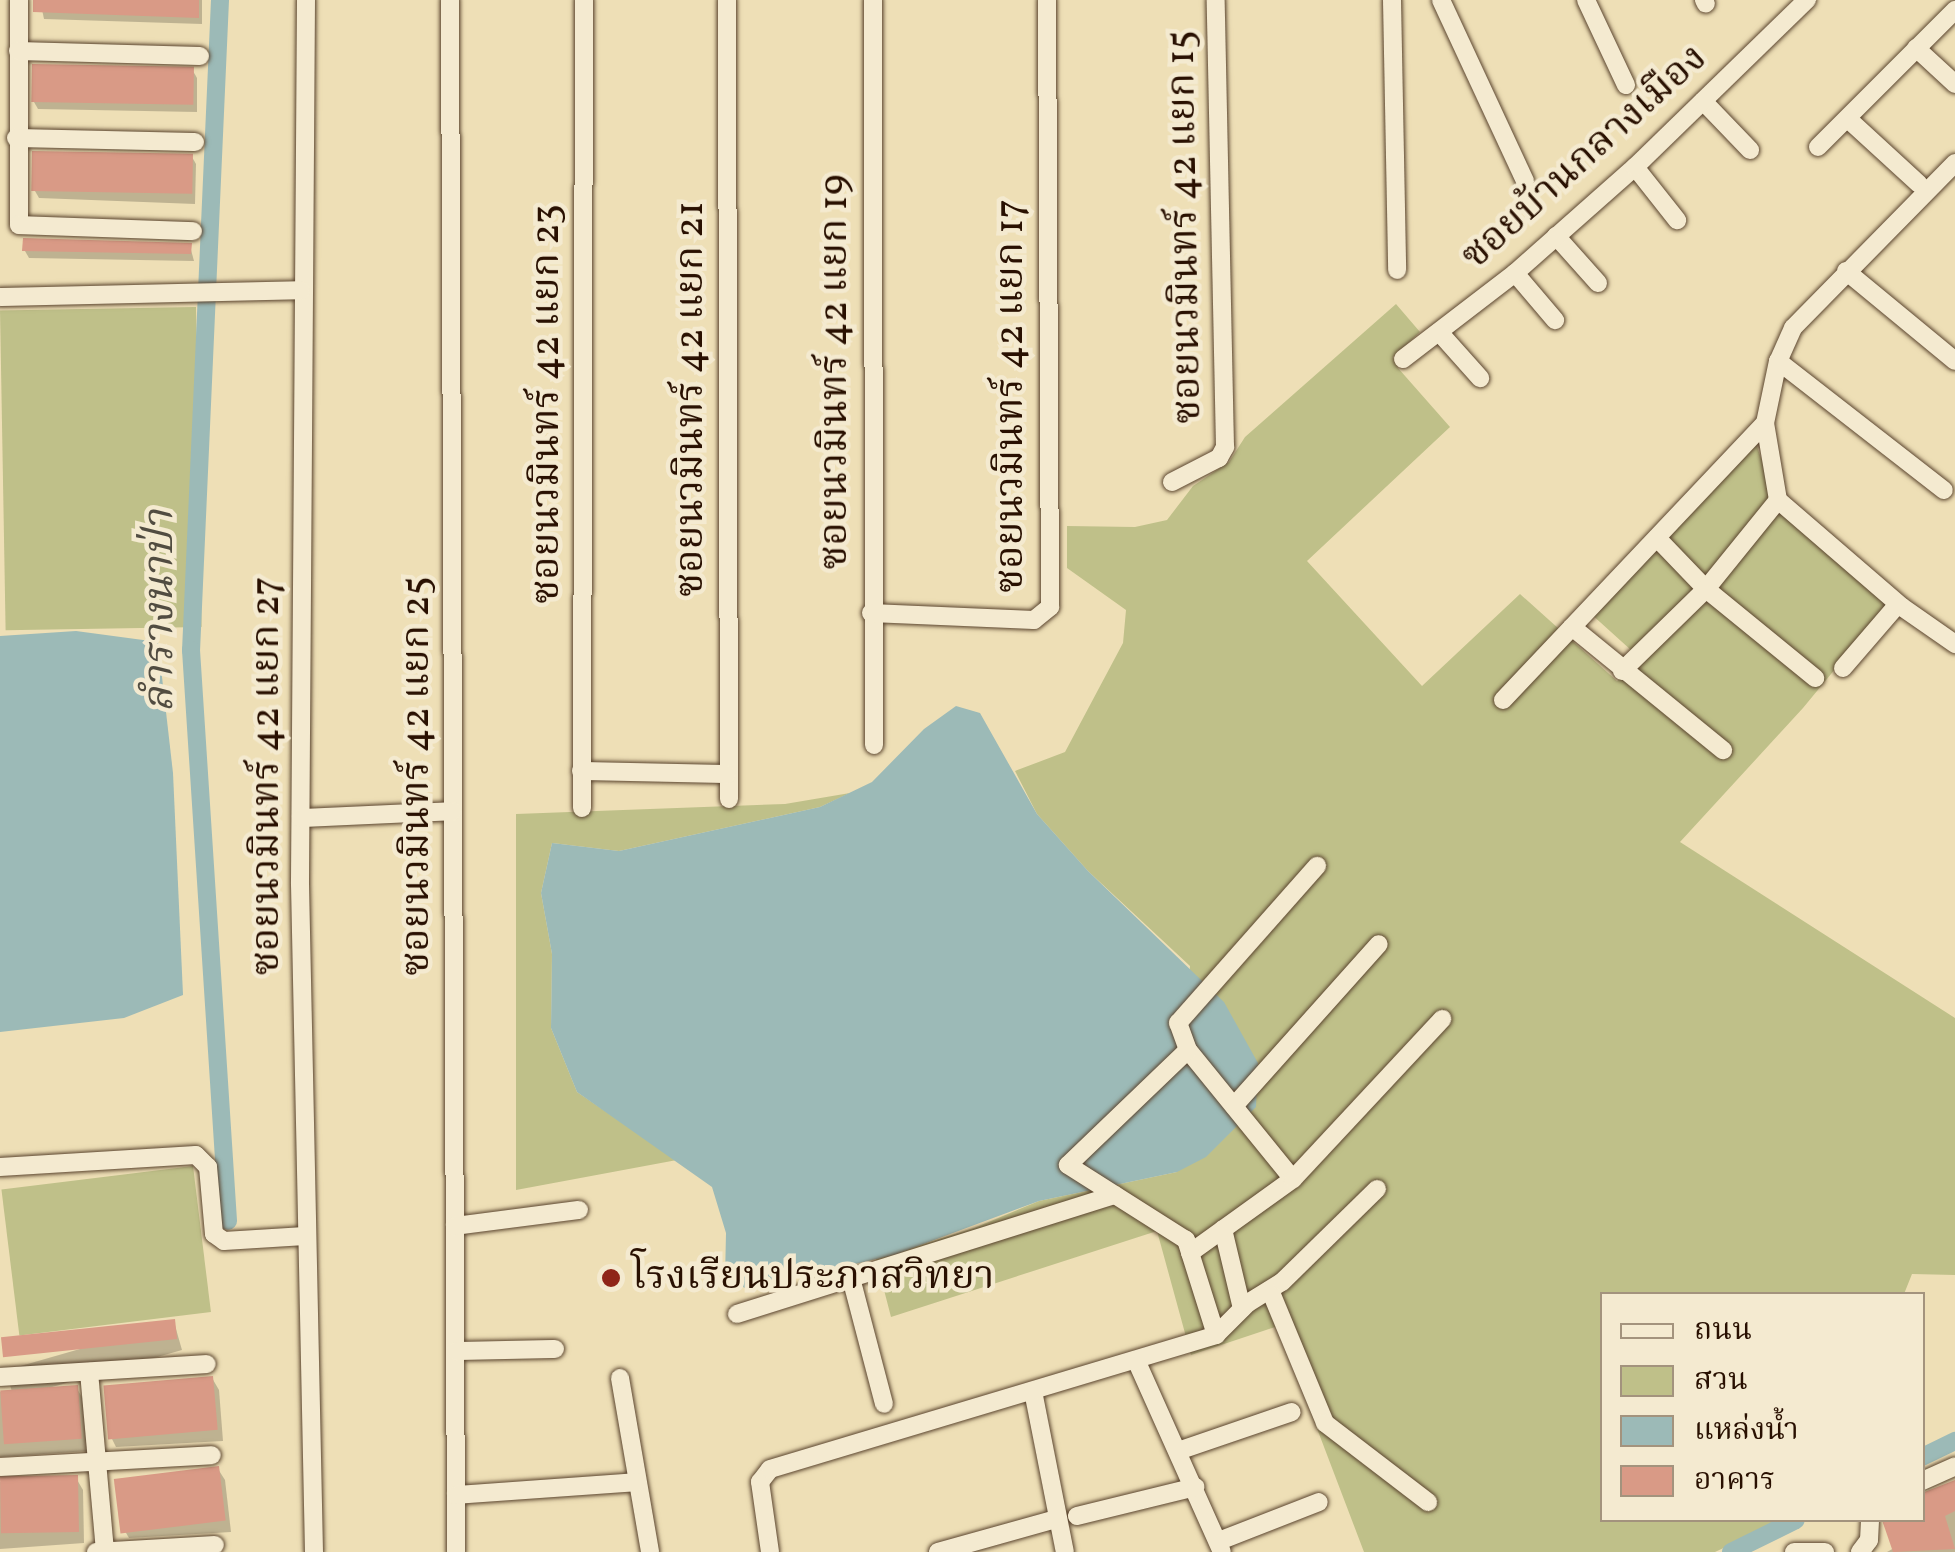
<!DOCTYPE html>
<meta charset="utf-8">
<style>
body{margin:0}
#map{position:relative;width:1955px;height:1552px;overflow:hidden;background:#eedfb6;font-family:Vollkorn,"Noto Serif Thai",serif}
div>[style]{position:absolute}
.green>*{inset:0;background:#bfc089;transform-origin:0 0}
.water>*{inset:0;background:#9cbab7}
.shadow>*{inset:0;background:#0003;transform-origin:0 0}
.canal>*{height:18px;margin:-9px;padding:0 9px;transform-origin:9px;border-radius:9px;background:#9cbab7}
.building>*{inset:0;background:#d99a86;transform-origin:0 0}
.roads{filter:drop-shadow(0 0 2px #5a442e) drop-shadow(0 0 2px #5a442e)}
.minor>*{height:18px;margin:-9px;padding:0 9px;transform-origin:9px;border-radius:9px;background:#f4ead0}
.dots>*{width:28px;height:28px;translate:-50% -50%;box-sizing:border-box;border:5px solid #f4ead0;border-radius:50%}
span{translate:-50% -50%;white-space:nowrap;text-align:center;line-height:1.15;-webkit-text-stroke:9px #f4ead0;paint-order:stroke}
.street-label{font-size:40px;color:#291001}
.poi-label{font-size:40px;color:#291001}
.left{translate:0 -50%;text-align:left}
.water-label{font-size:42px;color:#514c41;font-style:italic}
.legend{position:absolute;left:1600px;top:1292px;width:325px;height:230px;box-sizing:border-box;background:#f4ead0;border:2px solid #a3937d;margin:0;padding:12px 18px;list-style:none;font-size:30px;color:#291001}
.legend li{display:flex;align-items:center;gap:20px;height:50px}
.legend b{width:50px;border:2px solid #a3937d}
</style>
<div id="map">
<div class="green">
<div style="clip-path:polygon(1396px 304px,1420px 332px,1393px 357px,1398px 368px,1450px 427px,1307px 561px,1422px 686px,1520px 594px,1617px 681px,1642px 660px,1590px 613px,1756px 444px,1780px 511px,1887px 606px,1803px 708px,1680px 842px,1955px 1018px,1955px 1275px,1912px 1274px,1904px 1294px,1602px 1294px,1602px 1520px,1783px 1520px,1715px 1552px,1364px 1552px,1278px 1326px,1191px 1355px,1157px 1231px,891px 1317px,876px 1259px,974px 1228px,1039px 1201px,1177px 1172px,1190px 966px,1088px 871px,1037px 814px,1015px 771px,1065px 752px,1123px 643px,1126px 610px,1067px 568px,1067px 526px,1135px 527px,1167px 520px,1193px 486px,1229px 462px,1245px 437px)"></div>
<div style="left:196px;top:307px;width:320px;height:196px;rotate:89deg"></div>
<div style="clip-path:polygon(850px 793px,820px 807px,619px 851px,552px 843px,541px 893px,552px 954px,551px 1028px,577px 1092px,677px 1160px,516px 1190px,516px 814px,785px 804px)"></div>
<div style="left:193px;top:1166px;width:147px;height:193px;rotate:83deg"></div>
</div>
<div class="water">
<div style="clip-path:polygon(76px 631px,158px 642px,173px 773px,183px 995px,124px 1018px,0 1032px,0 636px)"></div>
<div style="clip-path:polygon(956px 706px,980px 713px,1037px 814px,1088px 871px,1224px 1002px,1258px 1063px,1256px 1107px,1206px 1157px,1177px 1172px,1039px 1201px,894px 1255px,747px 1289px,725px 1278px,726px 1233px,712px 1187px,577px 1092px,551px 1028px,552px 954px,541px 893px,552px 843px,619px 851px,820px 807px,872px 782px,924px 729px)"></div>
</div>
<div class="shadow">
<div style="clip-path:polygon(40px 0,202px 0,202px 24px,44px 19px)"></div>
<div style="clip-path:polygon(193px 71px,197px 78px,197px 112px,38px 109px,34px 102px)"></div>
<div style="clip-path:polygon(192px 157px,196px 164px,195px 204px,39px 198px,35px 191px)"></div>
<div style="clip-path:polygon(190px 246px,194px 261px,29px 258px,25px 251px)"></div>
<div style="left:174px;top:1322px;width:29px;height:175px;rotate:74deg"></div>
<div style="clip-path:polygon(212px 1378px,219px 1390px,223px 1441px,116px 1447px,110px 1435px)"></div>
<div style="clip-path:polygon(76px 1387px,83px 1399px,88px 1451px,0 1457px,0 1392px)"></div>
<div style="clip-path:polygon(218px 1469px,225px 1480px,231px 1532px,129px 1538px,122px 1526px)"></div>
<div style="clip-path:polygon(76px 1478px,83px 1490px,84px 1543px,0 1549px,0 1482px)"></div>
<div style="clip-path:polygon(1955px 1482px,1955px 1552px,1887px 1552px,1894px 1548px,1882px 1520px,1922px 1520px)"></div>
</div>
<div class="canal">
<div style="left:220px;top:0;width:651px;rotate:92.55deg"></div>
<div style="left:191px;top:650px;width:572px;rotate:86.29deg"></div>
<div style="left:1922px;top:1457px;width:37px;rotate:-26deg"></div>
<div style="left:1731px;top:1552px;width:72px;rotate:-26.2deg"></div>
</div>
<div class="building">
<div style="clip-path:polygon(33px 0,199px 0,199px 18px,33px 12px)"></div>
<div style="left:32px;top:64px;width:162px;height:38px;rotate:1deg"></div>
<div style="left:32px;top:151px;width:161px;height:40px;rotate:1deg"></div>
<div style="clip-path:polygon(23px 238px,192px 243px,191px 254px,22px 251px)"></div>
<div style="left:175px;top:1319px;width:20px;height:175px;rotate:84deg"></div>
<div style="left:213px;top:1376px;width:54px;height:110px;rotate:85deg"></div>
<div style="left:78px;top:1385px;width:54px;height:78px;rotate:86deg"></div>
<div style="left:219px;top:1466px;width:55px;height:106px;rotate:83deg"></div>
<div style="left:78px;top:1475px;width:57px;height:78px;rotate:89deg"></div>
<div style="clip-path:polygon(1955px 1480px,1955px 1511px,1945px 1516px,1955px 1549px,1893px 1552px,1882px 1520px,1922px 1520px,1922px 1493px)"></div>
</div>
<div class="roads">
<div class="minor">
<div style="left:19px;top:0;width:225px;rotate:90deg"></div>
<div style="left:19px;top:225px;width:174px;rotate:2deg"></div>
<div style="left:306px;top:0;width:884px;rotate:90.39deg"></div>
<div style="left:300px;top:884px;width:668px;rotate:88.8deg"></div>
<div style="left:450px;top:0;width:1552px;rotate:89.78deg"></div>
<div style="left:727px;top:0;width:799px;rotate:89.86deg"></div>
<div style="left:873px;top:0;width:745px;rotate:89.92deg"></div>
<div style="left:1392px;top:0;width:270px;rotate:88.9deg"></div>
<div style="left:1441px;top:0;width:200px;rotate:65.1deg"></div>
<div style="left:1586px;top:0;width:94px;rotate:64.8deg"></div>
<div style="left:1704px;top:0;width:4px;rotate:63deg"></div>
<div style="left:1916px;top:48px;width:53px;rotate:42.7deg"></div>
<div style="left:18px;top:51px;width:182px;rotate:1.6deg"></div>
<div style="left:1703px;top:101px;width:68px;rotate:46.2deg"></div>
<div style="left:1848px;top:119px;width:96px;rotate:42.5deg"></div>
<div style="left:16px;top:138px;width:179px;rotate:1.3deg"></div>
<div style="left:1818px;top:147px;width:194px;rotate:-45deg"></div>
<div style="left:1955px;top:163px;width:231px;rotate:134.5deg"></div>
<div style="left:1793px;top:328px;width:36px;rotate:114deg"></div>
<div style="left:1778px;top:361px;width:63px;rotate:101.8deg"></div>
<div style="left:1765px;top:423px;width:78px;rotate:80.4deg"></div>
<div style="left:1778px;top:500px;width:164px;rotate:40.8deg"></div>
<div style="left:1902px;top:607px;width:65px;rotate:34.9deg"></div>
<div style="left:1635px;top:167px;width:68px;rotate:51.6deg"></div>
<div style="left:1556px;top:236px;width:63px;rotate:48.2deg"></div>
<div style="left:1846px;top:271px;width:141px;rotate:39.5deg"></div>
<div style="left:1515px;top:273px;width:62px;rotate:49.6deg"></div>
<div style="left:0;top:297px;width:301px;rotate:-1.3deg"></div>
<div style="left:1439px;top:332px;width:62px;rotate:48.3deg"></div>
<div style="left:1403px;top:359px;width:141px;rotate:-37.5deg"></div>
<div style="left:1515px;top:273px;width:160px;rotate:-41.5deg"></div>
<div style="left:1635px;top:167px;width:240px;rotate:-44.2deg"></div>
<div style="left:1778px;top:361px;width:210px;rotate:37.9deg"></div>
<div style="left:1172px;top:482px;width:53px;rotate:-27.1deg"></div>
<div style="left:1219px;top:458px;width:13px;rotate:-61deg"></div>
<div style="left:1225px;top:447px;width:447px;rotate:-91.2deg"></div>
<div style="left:1657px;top:538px;width:71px;rotate:46.1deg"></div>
<div style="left:1706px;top:589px;width:141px;rotate:39.2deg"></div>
<div style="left:871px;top:613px;width:163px;rotate:2.5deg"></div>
<div style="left:1034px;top:620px;width:21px;rotate:-39deg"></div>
<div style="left:1050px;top:607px;width:607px;rotate:-90.28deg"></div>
<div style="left:1572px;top:627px;width:195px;rotate:39.2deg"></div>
<div style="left:1843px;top:668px;width:84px;rotate:-49.3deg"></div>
<div style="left:1622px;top:671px;width:117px;rotate:-44.3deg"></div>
<div style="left:1706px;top:589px;width:114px;rotate:-51deg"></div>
<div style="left:1503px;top:700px;width:381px;rotate:-46.6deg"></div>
<div style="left:581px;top:771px;width:146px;rotate:1.2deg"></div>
<div style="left:582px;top:808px;width:808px;rotate:-89.86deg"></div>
<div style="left:301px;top:818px;width:152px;rotate:-2.6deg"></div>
<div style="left:1188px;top:1050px;width:166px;rotate:50.9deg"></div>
<div style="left:1234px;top:1106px;width:217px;rotate:-48.2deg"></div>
<div style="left:0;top:1167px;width:196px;rotate:-3.5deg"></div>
<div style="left:196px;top:1155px;width:17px;rotate:45deg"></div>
<div style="left:208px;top:1167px;width:67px;rotate:84.9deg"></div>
<div style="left:214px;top:1234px;width:12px;rotate:35deg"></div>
<div style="left:224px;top:1241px;width:81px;rotate:-3.5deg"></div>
<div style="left:455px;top:1226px;width:125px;rotate:-7.4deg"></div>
<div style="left:1223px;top:1229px;width:82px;rotate:76.6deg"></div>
<div style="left:1190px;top:1253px;width:127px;rotate:-35.7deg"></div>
<div style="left:1293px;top:1179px;width:219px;rotate:-47deg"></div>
<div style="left:851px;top:1278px;width:130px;rotate:75.3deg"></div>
<div style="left:1270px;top:1290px;width:144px;rotate:67.5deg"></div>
<div style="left:1325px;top:1423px;width:130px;rotate:37.5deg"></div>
<div style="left:737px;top:1314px;width:396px;rotate:-17.5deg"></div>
<div style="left:1216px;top:1335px;width:100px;rotate:-107.5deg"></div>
<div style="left:1186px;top:1240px;width:140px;rotate:-147.6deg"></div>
<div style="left:1068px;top:1165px;width:166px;rotate:-43.8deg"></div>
<div style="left:1188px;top:1050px;width:29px;rotate:-110deg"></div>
<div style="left:1178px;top:1023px;width:210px;rotate:-48.5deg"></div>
<div style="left:456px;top:1351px;width:99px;rotate:-1.2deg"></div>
<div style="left:1136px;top:1360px;width:210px;rotate:65.9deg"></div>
<div style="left:89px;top:1372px;width:181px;rotate:84.9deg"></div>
<div style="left:0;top:1377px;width:207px;rotate:-3.6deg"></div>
<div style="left:620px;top:1378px;width:177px;rotate:80.2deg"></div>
<div style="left:1033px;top:1391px;width:164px;rotate:78.8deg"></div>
<div style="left:1178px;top:1451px;width:120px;rotate:-18.9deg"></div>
<div style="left:0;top:1467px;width:212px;rotate:-3.2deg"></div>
<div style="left:1922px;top:1481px;width:36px;rotate:-24deg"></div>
<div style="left:456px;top:1495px;width:181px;rotate:-4.1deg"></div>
<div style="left:1077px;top:1516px;width:122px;rotate:-13.8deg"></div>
<div style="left:1219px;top:1541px;width:107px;rotate:-21.3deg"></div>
<div style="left:96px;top:1552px;width:119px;rotate:-3.4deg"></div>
<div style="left:770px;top:1552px;width:71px;rotate:-98.1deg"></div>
<div style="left:760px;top:1482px;width:16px;rotate:-52deg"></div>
<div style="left:770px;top:1469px;width:466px;rotate:-16.7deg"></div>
<div style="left:1216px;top:1335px;width:45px;rotate:-45deg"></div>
<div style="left:1248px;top:1303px;width:40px;rotate:-32deg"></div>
<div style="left:1282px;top:1282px;width:133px;rotate:-44.4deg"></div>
<div style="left:938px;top:1552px;width:123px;rotate:-15.6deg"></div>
<div style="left:1794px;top:1552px;width:31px"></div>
<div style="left:1860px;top:1552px;width:15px;rotate:-53deg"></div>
<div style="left:1869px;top:1540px;width:20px;rotate:-87deg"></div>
</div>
</div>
<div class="dots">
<div style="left:611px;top:1278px;background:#8f2418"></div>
</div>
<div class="street-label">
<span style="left:1585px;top:158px;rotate:-42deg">ซอยบ้านกลางเมือง</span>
<span style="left:1186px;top:227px;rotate:-91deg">ซอยนวมินทร์ 42 แยก 15</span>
<span style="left:836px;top:372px;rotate:-90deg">ซอยนวมินทร์ 42 แยก 19</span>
<span style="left:1012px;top:396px;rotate:-90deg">ซอยนวมินทร์ 42 แยก 17</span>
<span style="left:692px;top:399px;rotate:-90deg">ซอยนวมินทร์ 42 แยก 21</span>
<span style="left:548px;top:404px;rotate:-90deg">ซอยนวมินทร์ 42 แยก 23</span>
<span style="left:268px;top:776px;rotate:-90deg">ซอยนวมินทร์ 42 แยก 27</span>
<span style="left:418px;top:776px;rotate:-90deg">ซอยนวมินทร์ 42 แยก 25</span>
</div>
<div class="poi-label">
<span class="left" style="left:631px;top:1278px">โรงเรียนประภาสวิทยา</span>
</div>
<div class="water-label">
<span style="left:162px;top:611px;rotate:-90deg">ลำรางนาป่า</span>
</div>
<ul class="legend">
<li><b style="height:12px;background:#f4ead0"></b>ถนน</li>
<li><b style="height:28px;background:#bfc089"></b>สวน</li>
<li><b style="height:28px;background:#9cbab7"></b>แหล่งน้ำ</li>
<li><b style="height:28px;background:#d99a86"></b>อาคาร</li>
</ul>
</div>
